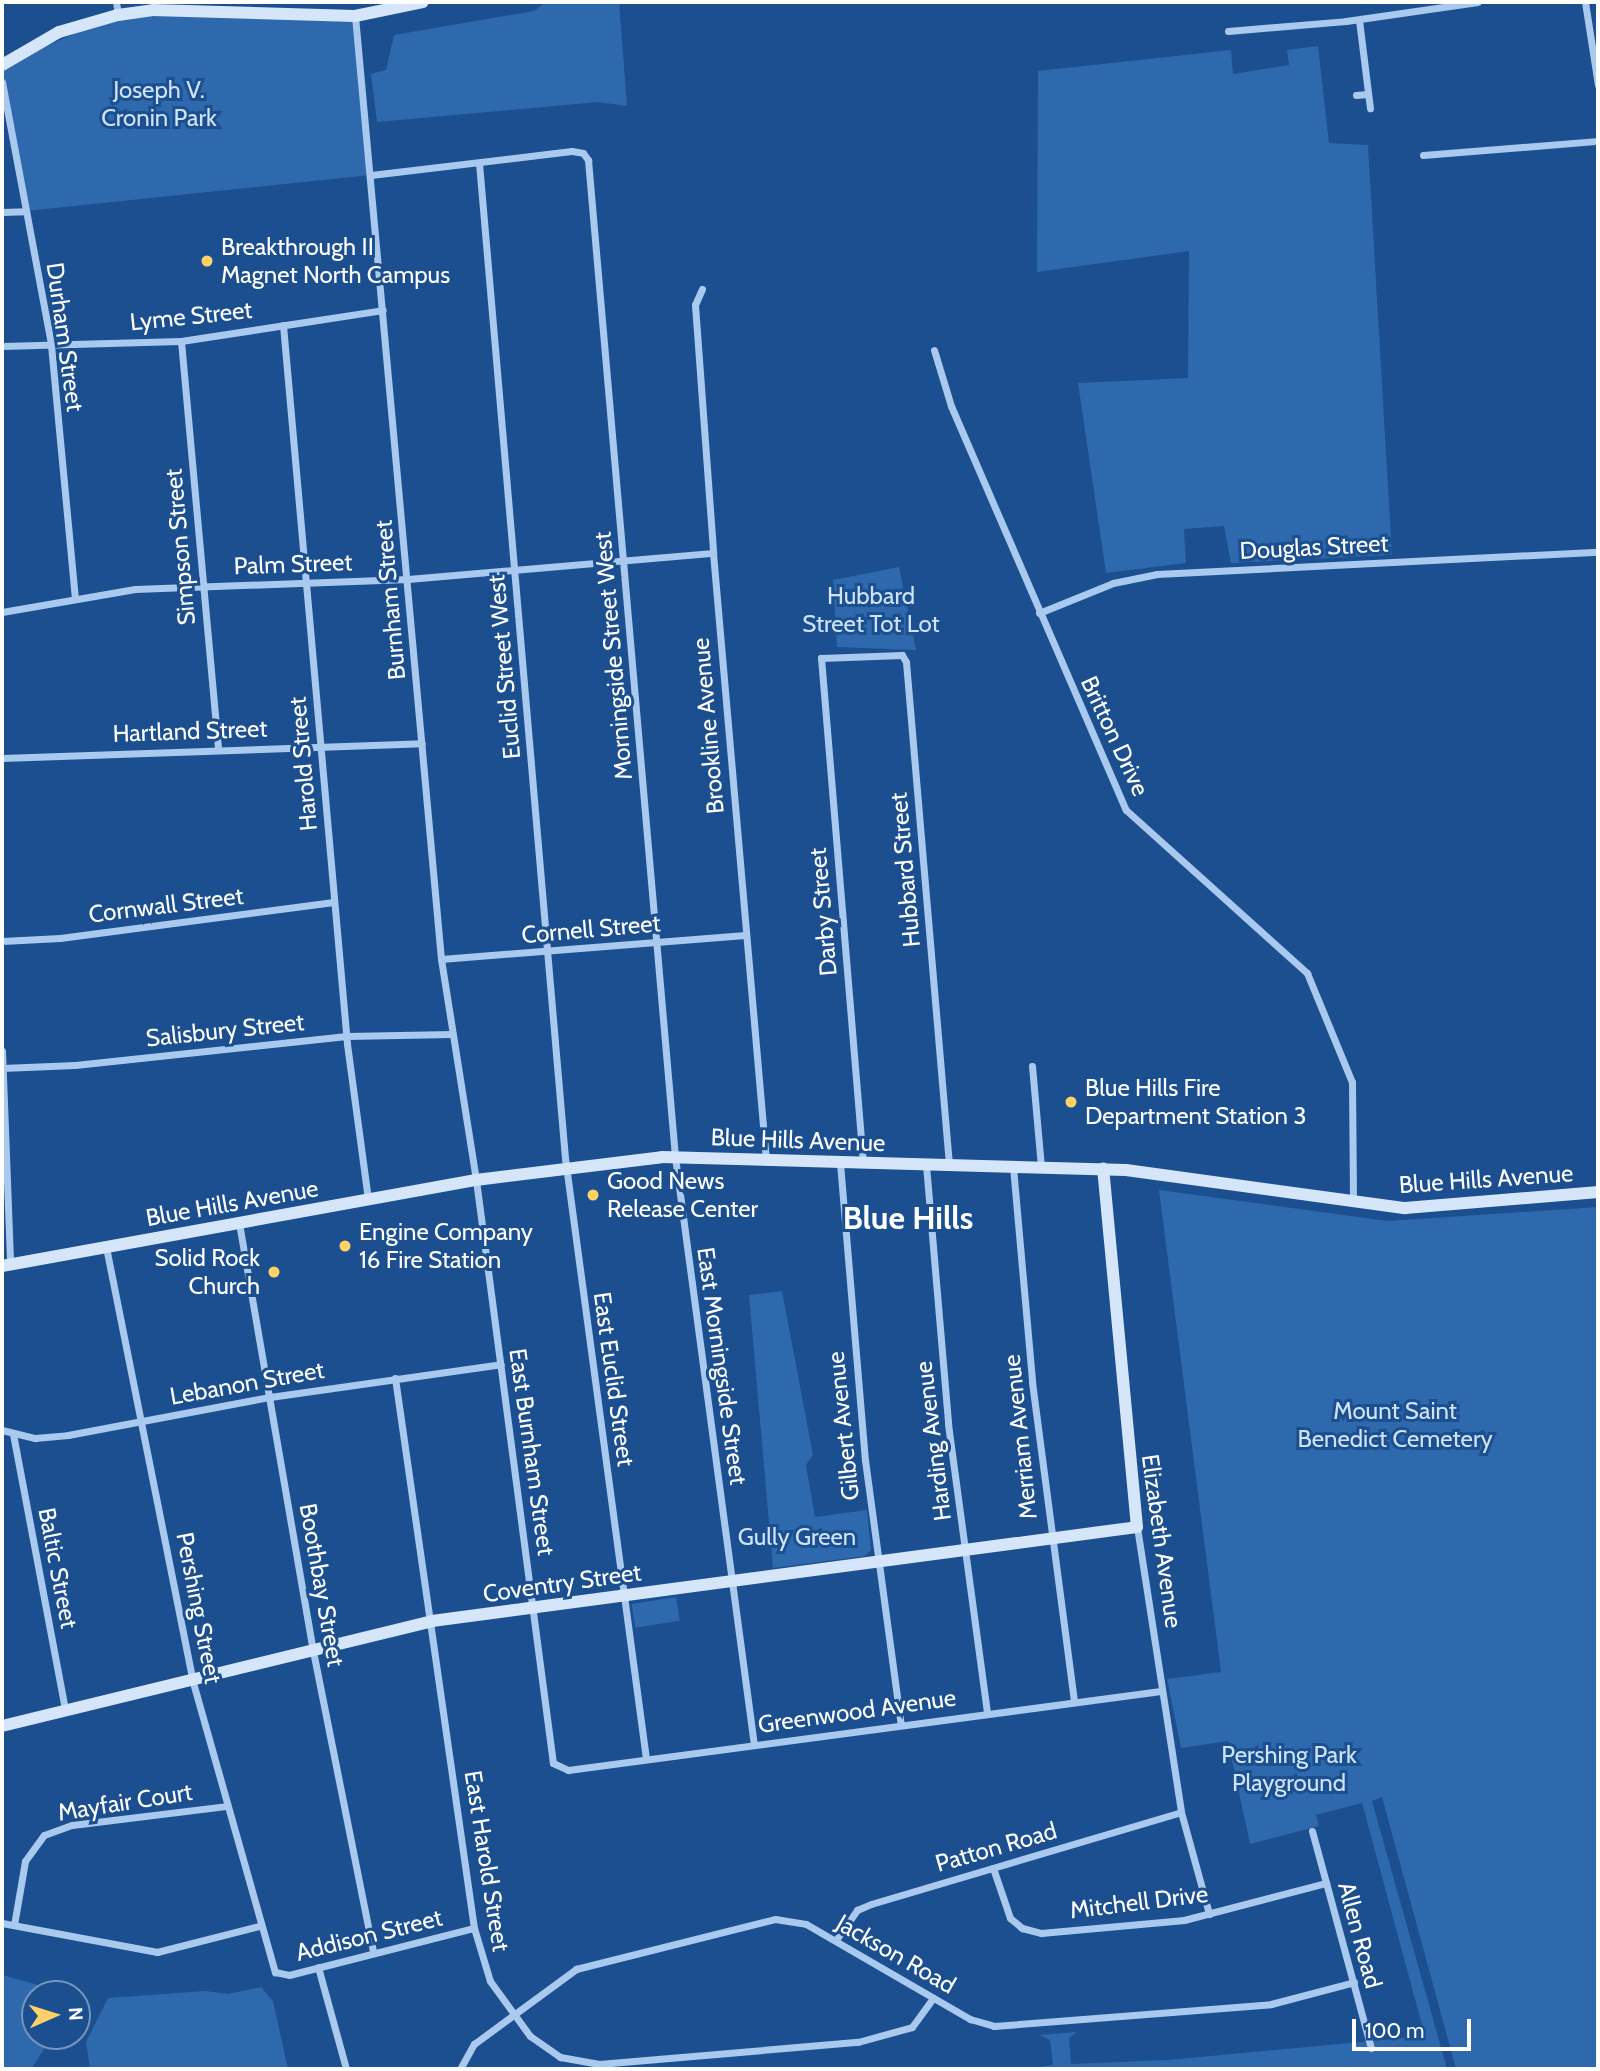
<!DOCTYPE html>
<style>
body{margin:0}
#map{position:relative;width:1600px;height:2071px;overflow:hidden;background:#1b4f8f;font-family:Cabin,sans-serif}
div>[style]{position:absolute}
.green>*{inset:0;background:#2e69ad;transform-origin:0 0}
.street>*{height:7px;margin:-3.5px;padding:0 3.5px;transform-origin:3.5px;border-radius:3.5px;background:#a9c9ee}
.secondary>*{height:12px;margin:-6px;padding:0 6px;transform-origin:6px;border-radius:6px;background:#d6e6fa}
.dots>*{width:19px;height:19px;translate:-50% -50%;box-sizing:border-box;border:4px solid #1b4f8f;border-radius:50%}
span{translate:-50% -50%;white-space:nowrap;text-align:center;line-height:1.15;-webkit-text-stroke:6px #1b4f8f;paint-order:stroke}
.park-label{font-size:24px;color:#cfe3fa}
.poi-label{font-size:24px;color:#fff}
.left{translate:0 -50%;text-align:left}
.right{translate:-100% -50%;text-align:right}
.street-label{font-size:24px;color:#fff}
.district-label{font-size:32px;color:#fff;font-weight:700}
.frame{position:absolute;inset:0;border:4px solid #fff;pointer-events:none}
.north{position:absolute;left:21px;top:1980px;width:70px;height:70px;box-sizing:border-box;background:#1b4f8f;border:2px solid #7695bc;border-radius:50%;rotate:87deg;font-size:19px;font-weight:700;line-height:28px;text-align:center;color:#fff}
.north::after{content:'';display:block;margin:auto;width:24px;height:32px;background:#ffd166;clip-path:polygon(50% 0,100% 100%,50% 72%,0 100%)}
.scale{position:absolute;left:1352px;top:2019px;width:119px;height:32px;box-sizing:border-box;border:4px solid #fff;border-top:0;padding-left:9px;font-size:21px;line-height:24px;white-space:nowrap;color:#fff;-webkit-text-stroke:5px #1b4f8f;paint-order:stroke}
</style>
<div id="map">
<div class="green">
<div style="clip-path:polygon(546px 2px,619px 2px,627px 106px,598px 102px,377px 122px,371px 74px,386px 70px,394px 35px,534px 11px)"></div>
<div style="clip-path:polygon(118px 15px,355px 16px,371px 175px,26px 211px,2px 65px)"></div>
<div style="clip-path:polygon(1318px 46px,1329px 143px,1368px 145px,1392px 555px,1231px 563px,1224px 526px,1184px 529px,1186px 563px,1106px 573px,1078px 383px,1188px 378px,1189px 251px,1037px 272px,1038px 71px,1231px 50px,1233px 74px,1289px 65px,1287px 50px)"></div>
<div style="clip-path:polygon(899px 567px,916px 650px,837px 647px,833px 580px)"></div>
<div style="clip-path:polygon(1159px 1190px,1388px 1221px,1598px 1207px,1598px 2069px,1456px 2069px,1382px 1797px,1372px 1801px,1447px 2069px,1027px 2069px,1053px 2065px,1050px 2040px,1040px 2035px,1077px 2032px,1069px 2038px,1071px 2064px,1168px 2060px,1425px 2036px,1362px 1803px,1316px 1815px,1319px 1826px,1250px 1844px,1228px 1741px,1181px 1748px,1167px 1679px,1221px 1672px)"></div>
<div style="clip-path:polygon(782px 1291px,813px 1455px,806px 1465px,815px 1517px,867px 1510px,871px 1550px,865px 1556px,773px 1568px,749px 1295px)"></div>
<div style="left:676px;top:1597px;width:24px;height:45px;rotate:81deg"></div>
<div style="clip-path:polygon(2px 1975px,64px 1992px,35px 1994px,35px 2036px,53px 2036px,31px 2069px,2px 2069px)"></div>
<div style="clip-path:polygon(261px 1987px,273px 2001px,288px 2069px,90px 2069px,86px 2042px,108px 1998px,205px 1991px,228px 1994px)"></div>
</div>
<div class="street">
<div style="left:116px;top:2px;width:13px;rotate:81deg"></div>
<div style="left:1585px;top:2px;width:84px;rotate:81.1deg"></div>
<div style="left:355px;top:16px;width:947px;rotate:84.79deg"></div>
<div style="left:441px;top:959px;width:224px;rotate:81deg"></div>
<div style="left:476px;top:1180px;width:588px;rotate:82.48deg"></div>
<div style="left:553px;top:1763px;width:17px;rotate:25deg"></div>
<div style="left:568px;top:1770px;width:598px;rotate:-7.59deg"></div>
<div style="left:1359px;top:20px;width:89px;rotate:82.9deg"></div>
<div style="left:1228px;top:31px;width:118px;rotate:-4.8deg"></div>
<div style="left:1346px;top:21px;width:133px;rotate:-8.2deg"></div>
<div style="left:2px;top:82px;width:268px;rotate:79.4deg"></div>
<div style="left:51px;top:345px;width:255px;rotate:84.6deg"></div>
<div style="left:1356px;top:95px;width:12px;rotate:-5deg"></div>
<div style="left:1423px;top:155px;width:176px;rotate:-4.6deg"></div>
<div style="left:479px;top:163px;width:999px;rotate:85.06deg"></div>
<div style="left:565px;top:1158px;width:606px;rotate:82.32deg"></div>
<div style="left:371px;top:175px;width:202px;rotate:-6.8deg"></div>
<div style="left:572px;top:151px;width:11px;rotate:10deg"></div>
<div style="left:583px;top:153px;width:9px;rotate:54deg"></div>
<div style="left:588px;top:160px;width:1001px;rotate:85.01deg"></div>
<div style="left:675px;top:1157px;width:593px;rotate:82.35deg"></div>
<div style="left:2px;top:212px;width:24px;rotate:-2deg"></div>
<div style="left:702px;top:289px;width:17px;rotate:114deg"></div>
<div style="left:695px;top:305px;width:249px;rotate:85.8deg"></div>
<div style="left:713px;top:553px;width:609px;rotate:85.01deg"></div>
<div style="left:283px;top:325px;width:722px;rotate:84.91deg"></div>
<div style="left:347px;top:1044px;width:156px;rotate:82.3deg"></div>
<div style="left:181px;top:341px;width:410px;rotate:84.8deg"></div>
<div style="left:2px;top:346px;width:179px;rotate:-1.6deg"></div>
<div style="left:181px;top:341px;width:204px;rotate:-8.7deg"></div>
<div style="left:934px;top:350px;width:59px;rotate:73.1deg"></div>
<div style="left:951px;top:406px;width:440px;rotate:66.6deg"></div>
<div style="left:1126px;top:810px;width:244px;rotate:42deg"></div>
<div style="left:1307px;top:973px;width:118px;rotate:67.6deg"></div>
<div style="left:1352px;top:1082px;width:119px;rotate:89.5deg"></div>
<div style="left:2px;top:612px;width:135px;rotate:-9.8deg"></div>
<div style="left:135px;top:589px;width:273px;rotate:-2.1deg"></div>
<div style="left:408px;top:579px;width:306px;rotate:-4.9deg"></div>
<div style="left:1039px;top:613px;width:80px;rotate:-22.1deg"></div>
<div style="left:1113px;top:583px;width:45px;rotate:-11.6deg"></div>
<div style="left:1157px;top:574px;width:442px;rotate:-2.9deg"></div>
<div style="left:2px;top:758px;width:420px;rotate:-2deg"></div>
<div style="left:2px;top:941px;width:58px;rotate:-3deg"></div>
<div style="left:60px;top:938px;width:276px;rotate:-7.5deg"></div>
<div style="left:441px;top:959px;width:305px;rotate:-4.5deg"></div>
<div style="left:2px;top:1051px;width:213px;rotate:87.8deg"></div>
<div style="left:1032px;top:1066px;width:101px;rotate:84.9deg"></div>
<div style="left:2px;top:1068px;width:73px;rotate:-2.4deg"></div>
<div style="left:75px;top:1065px;width:273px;rotate:-6.1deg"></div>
<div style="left:346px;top:1036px;width:106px;rotate:-1.1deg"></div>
<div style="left:840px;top:1163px;width:298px;rotate:85.2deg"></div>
<div style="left:865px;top:1460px;width:267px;rotate:82.3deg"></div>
<div style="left:863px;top:1163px;width:507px;rotate:-94.75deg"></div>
<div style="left:821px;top:658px;width:81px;rotate:-2.1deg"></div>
<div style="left:902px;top:655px;width:8px;rotate:60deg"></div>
<div style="left:906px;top:662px;width:505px;rotate:85.11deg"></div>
<div style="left:926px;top:1165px;width:260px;rotate:85.1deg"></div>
<div style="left:948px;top:1424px;width:292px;rotate:82.3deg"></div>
<div style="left:1013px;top:1167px;width:216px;rotate:84.9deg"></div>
<div style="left:1032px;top:1382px;width:323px;rotate:82.5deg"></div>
<div style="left:239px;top:1223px;width:434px;rotate:80.2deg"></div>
<div style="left:313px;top:1651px;width:306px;rotate:78.7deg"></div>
<div style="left:106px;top:1247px;width:440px;rotate:78.7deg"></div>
<div style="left:192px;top:1679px;width:305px;rotate:74.2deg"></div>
<div style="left:275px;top:1972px;width:14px;rotate:12deg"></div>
<div style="left:289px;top:1975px;width:191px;rotate:-14.3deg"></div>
<div style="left:395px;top:1378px;width:556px;rotate:81.83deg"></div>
<div style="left:474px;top:1928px;width:55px;rotate:73.2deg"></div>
<div style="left:490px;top:1981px;width:68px;rotate:54deg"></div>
<div style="left:530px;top:2036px;width:37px;rotate:35deg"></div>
<div style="left:560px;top:2057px;width:40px;rotate:10deg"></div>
<div style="left:599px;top:2064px;width:260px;rotate:-4.9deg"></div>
<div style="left:858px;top:2042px;width:56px;rotate:-15.5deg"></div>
<div style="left:912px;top:2027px;width:36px;rotate:-54deg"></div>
<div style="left:2px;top:1430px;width:34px;rotate:14deg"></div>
<div style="left:35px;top:1438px;width:33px;rotate:-5deg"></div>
<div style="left:68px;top:1435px;width:206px;rotate:-10.7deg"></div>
<div style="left:270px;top:1397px;width:233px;rotate:-8.1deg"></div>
<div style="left:13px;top:1434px;width:281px;rotate:79.3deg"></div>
<div style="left:1137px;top:1527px;width:288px;rotate:81.2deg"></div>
<div style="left:1181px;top:1812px;width:106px;rotate:74.6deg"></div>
<div style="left:1312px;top:1831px;width:225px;rotate:74.8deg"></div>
<div style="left:993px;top:1868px;width:53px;rotate:71.2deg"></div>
<div style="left:1010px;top:1918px;width:16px;rotate:40deg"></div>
<div style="left:1022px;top:1928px;width:20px;rotate:15deg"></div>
<div style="left:1041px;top:1933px;width:144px;rotate:-5.2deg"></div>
<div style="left:1184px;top:1920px;width:147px;rotate:-14.6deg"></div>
<div style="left:2px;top:1923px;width:158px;rotate:10.6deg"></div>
<div style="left:157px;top:1952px;width:105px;rotate:-14.3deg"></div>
<div style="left:14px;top:1925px;width:65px;rotate:-80.2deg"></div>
<div style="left:25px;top:1861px;width:32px;rotate:-54deg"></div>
<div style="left:44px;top:1835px;width:30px;rotate:-20deg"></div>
<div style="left:72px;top:1825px;width:155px;rotate:-7deg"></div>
<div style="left:836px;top:1940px;width:37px;rotate:-55deg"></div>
<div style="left:857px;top:1910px;width:15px;rotate:-23deg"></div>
<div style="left:871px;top:1904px;width:323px;rotate:-16.5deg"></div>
<div style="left:318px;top:1967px;width:106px;rotate:74.6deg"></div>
<div style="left:460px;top:2069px;width:29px;rotate:-61deg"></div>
<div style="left:474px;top:2044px;width:127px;rotate:-36.3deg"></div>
<div style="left:576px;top:1969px;width:205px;rotate:-14.1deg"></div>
<div style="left:775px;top:1919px;width:31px;rotate:9deg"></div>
<div style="left:806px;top:1924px;width:190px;rotate:30.1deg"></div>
<div style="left:970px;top:2019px;width:25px;rotate:16deg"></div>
<div style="left:994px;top:2026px;width:278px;rotate:-4.5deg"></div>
<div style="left:1271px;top:2004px;width:86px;rotate:-14.8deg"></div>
</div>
<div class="secondary">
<div style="left:2px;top:65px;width:66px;rotate:-30.1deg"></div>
<div style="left:59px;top:32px;width:61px;rotate:-16.1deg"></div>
<div style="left:118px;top:15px;width:35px;rotate:-8deg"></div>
<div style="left:153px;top:10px;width:202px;rotate:1.7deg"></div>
<div style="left:355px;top:16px;width:69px;rotate:-11.6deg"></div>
<div style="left:2px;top:1266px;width:482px;rotate:-10.3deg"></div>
<div style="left:476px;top:1180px;width:187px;rotate:-7deg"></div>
<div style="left:662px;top:1157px;width:464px;rotate:1.6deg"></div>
<div style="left:1126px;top:1170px;width:282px;rotate:7.8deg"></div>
<div style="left:1405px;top:1208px;width:194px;rotate:-4.7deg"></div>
<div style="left:2px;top:1726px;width:443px;rotate:-13.7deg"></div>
<div style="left:432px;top:1621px;width:711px;rotate:-7.59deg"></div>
<div style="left:1137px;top:1527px;width:360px;rotate:-95.4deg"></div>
</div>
<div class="dots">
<div style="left:207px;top:261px;background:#ffd166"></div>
<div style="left:1071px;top:1102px;background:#ffd166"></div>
<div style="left:593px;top:1195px;background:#ffd166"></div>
<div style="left:345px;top:1246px;background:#ffd166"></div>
<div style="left:274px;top:1272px;background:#ffd166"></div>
</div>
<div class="park-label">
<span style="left:159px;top:104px">Joseph V.<br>Cronin Park</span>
<span style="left:871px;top:610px">Hubbard<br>Street Tot Lot</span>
<span style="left:1395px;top:1425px">Mount Saint<br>Benedict Cemetery</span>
<span style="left:797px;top:1537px">Gully Green</span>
<span style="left:1289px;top:1769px">Pershing Park<br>Playground</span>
</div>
<div class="poi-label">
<span class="left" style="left:221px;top:261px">Breakthrough II<br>Magnet North Campus</span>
<span class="left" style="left:1085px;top:1102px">Blue Hills Fire<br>Department Station 3</span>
<span class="left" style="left:607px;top:1195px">Good News<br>Release Center</span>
<span class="left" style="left:359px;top:1246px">Engine Company<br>16 Fire Station</span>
<span class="right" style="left:260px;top:1272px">Solid Rock<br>Church</span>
</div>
<div class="street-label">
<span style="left:191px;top:316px;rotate:-6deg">Lyme Street</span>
<span style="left:65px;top:337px;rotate:82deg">Durham Street</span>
<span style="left:180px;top:547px;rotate:-95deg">Simpson Street</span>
<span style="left:1314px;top:547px;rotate:-3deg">Douglas Street</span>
<span style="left:293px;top:564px;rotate:-2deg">Palm Street</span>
<span style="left:390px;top:600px;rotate:-95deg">Burnham Street</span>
<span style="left:613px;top:656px;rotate:-95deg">Morningside Street West</span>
<span style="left:504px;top:667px;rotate:-95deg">Euclid Street West</span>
<span style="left:708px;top:726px;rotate:-95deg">Brookline Avenue</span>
<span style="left:190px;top:731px;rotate:-2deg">Hartland Street</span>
<span style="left:1115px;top:736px;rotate:65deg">Britton Drive</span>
<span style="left:303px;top:764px;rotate:-95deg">Harold Street</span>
<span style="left:905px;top:870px;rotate:-95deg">Hubbard Street</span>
<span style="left:166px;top:905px;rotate:-7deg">Cornwall Street</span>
<span style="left:823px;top:912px;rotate:-95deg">Darby Street</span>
<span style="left:591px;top:929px;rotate:-5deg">Cornell Street</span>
<span style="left:225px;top:1030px;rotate:-6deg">Salisbury Street</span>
<span style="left:798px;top:1140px;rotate:2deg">Blue Hills Avenue</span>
<span style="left:1486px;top:1179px;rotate:-4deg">Blue Hills Avenue</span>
<span style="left:232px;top:1203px;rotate:-10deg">Blue Hills Avenue</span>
<span style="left:722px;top:1366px;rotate:82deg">East Morningside Street</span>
<span style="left:614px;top:1379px;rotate:82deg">East Euclid Street</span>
<span style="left:247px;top:1383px;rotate:-10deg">Lebanon Street</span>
<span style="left:843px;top:1426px;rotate:-96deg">Gilbert Avenue</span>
<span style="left:1020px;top:1437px;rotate:-96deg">Merriam Avenue</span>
<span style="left:933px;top:1441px;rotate:-97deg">Harding Avenue</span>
<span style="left:532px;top:1452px;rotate:82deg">East Burnham Street</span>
<span style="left:1162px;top:1541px;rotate:82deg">Elizabeth Avenue</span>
<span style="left:58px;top:1568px;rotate:79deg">Baltic Street</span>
<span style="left:562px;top:1583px;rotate:-8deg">Coventry Street</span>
<span style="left:322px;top:1585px;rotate:80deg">Boothbay Street</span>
<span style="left:199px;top:1608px;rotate:79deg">Pershing Street</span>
<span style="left:857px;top:1711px;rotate:-8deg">Greenwood Avenue</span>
<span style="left:125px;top:1802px;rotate:-9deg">Mayfair Court</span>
<span style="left:996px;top:1847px;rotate:-16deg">Patton Road</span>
<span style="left:487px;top:1861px;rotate:81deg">East Harold Street</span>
<span style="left:1139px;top:1902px;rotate:-7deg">Mitchell Drive</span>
<span style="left:369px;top:1935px;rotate:-14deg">Addison Street</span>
<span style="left:1360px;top:1935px;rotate:75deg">Allen Road</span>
<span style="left:896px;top:1954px;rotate:30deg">Jackson Road</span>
</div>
<div class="district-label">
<span style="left:908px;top:1218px">Blue Hills</span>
</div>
<div class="frame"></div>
<div class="north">N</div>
<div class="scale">100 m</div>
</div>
